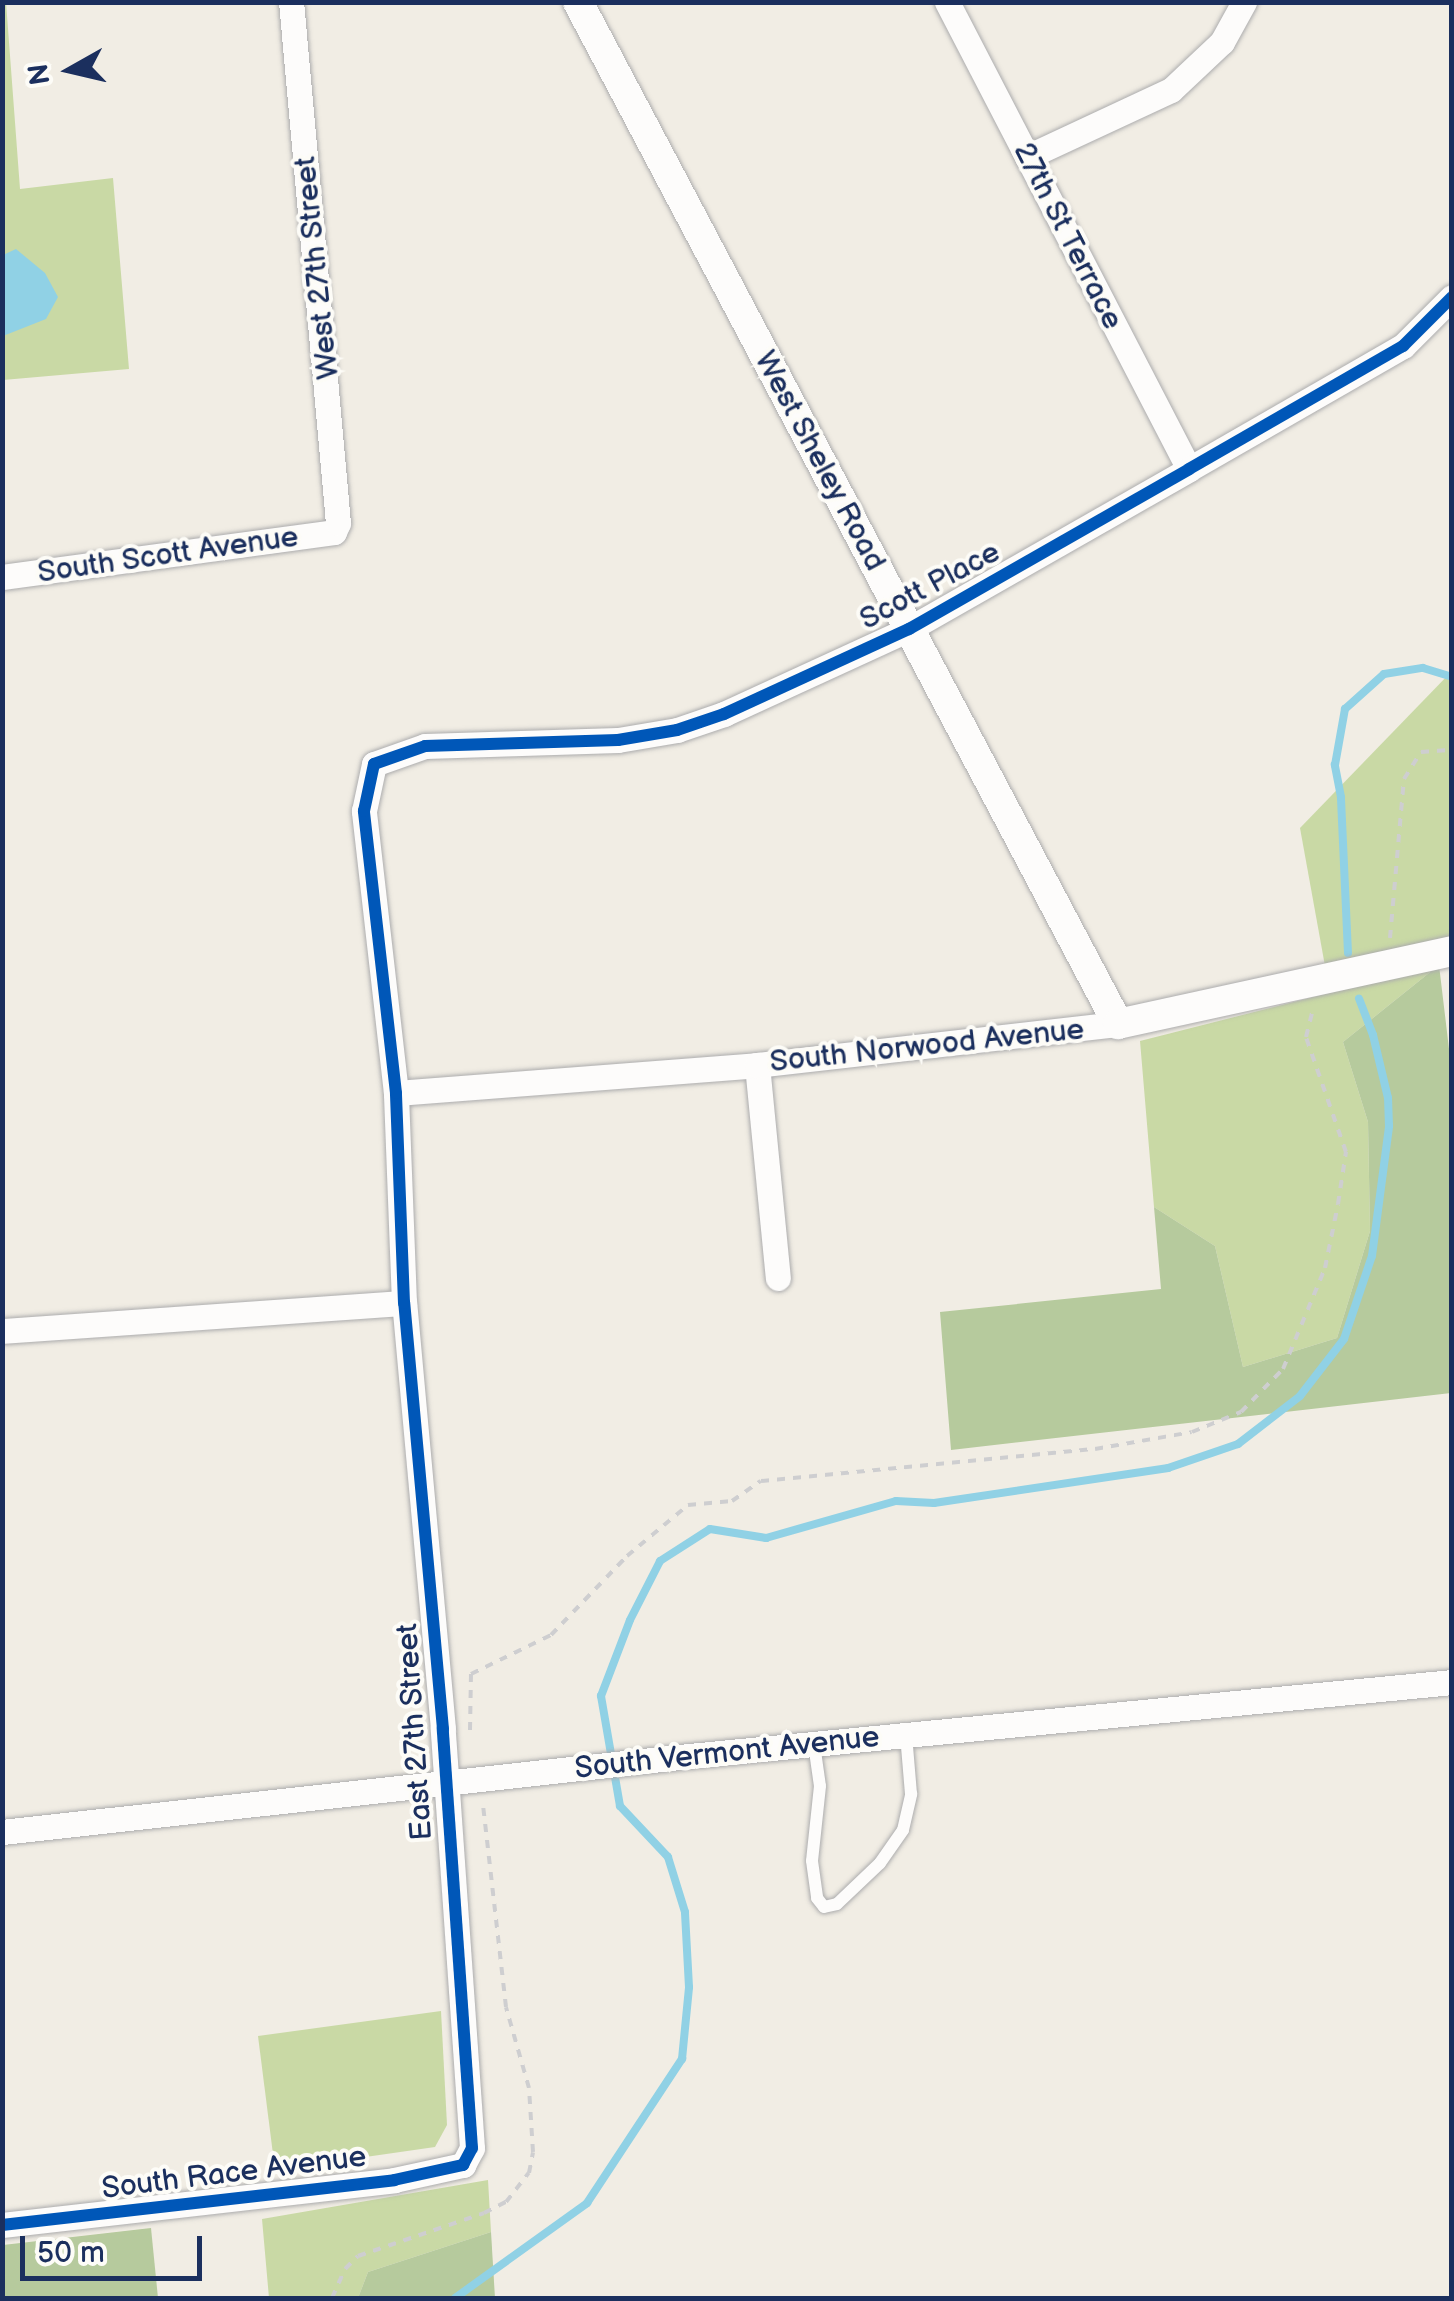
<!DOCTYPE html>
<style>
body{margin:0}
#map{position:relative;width:1454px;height:2301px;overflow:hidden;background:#f1ede4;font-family:"Balsamiq Sans",sans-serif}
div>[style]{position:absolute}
.green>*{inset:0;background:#c9d9a5}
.forest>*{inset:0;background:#b6ca9d}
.water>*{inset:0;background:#90d1e5}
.stream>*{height:8px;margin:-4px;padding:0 4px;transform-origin:4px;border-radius:4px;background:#90d1e5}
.path>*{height:4px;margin-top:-2px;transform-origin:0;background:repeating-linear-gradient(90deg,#ceced0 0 8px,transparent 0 16px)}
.roads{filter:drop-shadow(0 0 2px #acacad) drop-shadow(0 0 2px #acacad)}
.service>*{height:12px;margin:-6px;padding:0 6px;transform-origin:6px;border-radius:6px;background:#fdfcfb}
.minor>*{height:25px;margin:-12.5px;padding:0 12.5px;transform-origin:12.5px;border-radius:12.5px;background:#fdfcfb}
.tertiary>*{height:30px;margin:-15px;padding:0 15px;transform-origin:15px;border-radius:15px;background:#fdfcfb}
.cycleway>*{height:12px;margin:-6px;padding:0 6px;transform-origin:6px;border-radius:6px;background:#0057b8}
span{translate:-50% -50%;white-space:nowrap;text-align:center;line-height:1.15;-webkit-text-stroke:8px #fdfcf7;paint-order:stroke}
.street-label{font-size:30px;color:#1b2f5e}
.frame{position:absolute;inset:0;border:5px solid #1b2f5e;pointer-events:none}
.north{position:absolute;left:20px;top:20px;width:100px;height:100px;-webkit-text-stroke:8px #fdfcf7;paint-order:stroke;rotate:262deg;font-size:28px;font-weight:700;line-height:40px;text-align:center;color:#1b2f5e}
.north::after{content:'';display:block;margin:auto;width:35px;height:45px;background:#1b2f5e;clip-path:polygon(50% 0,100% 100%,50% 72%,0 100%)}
.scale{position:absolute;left:20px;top:2236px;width:182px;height:45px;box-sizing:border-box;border:5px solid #1b2f5e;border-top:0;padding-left:12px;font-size:30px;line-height:35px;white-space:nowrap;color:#1b2f5e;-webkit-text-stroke:8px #fdfcf7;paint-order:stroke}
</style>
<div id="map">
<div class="green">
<div style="clip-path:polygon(6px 2px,20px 189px,113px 178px,129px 369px,3px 380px,2px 3px)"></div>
<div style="clip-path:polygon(1451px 672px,1451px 938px,1325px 966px,1300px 828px)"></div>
<div style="clip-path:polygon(1439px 965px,1343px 1042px,1368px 1122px,1370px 1231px,1337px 1338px,1243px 1367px,1215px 1246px,1154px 1207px,1140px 1041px)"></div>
<div style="clip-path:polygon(441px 2011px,447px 2125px,435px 2147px,275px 2170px,258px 2036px)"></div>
<div style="clip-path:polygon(488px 2180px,491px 2232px,368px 2272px,358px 2298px,269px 2298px,262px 2219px)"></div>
</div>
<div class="forest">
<div style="clip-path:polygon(1439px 965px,1452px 1074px,1451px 1393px,951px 1450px,940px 1312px,1161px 1289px,1154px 1207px,1215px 1246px,1243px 1367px,1337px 1338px,1370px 1231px,1368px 1122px,1343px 1042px)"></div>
<div style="clip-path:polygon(151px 2228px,158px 2298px,3px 2298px,3px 2245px)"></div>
<div style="clip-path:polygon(491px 2232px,495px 2298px,358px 2298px,368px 2272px)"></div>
</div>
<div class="water">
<div style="clip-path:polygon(16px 249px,45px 273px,58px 297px,46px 319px,3px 336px,3px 255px)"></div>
</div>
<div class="stream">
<div style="left:1348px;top:953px;width:156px;rotate:-92.6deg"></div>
<div style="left:1341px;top:797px;width:33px;rotate:-101deg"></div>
<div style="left:1335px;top:765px;width:57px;rotate:-79.9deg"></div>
<div style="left:1345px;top:709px;width:52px;rotate:-41.9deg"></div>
<div style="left:1384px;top:674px;width:39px;rotate:-9deg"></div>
<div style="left:1423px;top:668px;width:30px;rotate:17deg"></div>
<div style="left:455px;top:2298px;width:163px;rotate:-35.7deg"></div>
<div style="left:587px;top:2203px;width:173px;rotate:-56.6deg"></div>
<div style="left:682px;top:2059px;width:72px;rotate:-84.4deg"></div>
<div style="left:689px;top:1987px;width:75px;rotate:-93.1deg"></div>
<div style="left:685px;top:1912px;width:58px;rotate:-107.2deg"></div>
<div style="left:668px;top:1857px;width:70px;rotate:-133.3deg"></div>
<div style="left:620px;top:1806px;width:112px;rotate:-99.8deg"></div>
<div style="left:601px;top:1696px;width:81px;rotate:-69.1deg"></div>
<div style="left:630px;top:1620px;width:66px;rotate:-63deg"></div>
<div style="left:660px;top:1561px;width:59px;rotate:-32.6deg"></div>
<div style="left:710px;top:1529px;width:57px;rotate:9.1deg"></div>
<div style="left:766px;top:1538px;width:135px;rotate:-15.9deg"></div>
<div style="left:896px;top:1501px;width:38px;rotate:3deg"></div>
<div style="left:934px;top:1503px;width:237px;rotate:-8.5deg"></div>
<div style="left:1168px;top:1468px;width:74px;rotate:-18.9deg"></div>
<div style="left:1238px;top:1444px;width:78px;rotate:-37.7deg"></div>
<div style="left:1300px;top:1396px;width:72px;rotate:-52.3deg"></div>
<div style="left:1344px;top:1339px;width:88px;rotate:-71.4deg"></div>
<div style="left:1372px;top:1256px;width:131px;rotate:-82.5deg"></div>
<div style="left:1389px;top:1126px;width:28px;rotate:-92deg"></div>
<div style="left:1388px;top:1098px;width:65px;rotate:-103.4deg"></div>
<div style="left:1373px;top:1035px;width:39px;rotate:-111deg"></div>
</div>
<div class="path">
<div style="left:1390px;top:938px;width:160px;rotate:-85deg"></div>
<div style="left:1404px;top:779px;width:32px;rotate:-58deg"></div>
<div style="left:1421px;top:752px;width:31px;rotate:-4deg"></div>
<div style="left:470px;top:1730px;width:56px;rotate:-89deg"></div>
<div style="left:471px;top:1674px;width:89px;rotate:-26deg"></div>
<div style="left:551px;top:1635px;width:110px;rotate:-46.1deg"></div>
<div style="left:627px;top:1556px;width:80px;rotate:-39.9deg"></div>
<div style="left:688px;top:1505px;width:44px;rotate:-5.2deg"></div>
<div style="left:732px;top:1501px;width:35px;rotate:-35deg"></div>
<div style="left:761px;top:1481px;width:336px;rotate:-5.5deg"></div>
<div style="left:1095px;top:1449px;width:98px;rotate:-9.9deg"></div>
<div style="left:1192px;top:1432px;width:53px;rotate:-22.2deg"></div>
<div style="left:1241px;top:1412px;width:60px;rotate:-45.7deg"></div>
<div style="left:1283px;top:1369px;width:109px;rotate:-67.4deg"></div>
<div style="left:1325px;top:1268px;width:65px;rotate:-78.5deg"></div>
<div style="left:1338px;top:1204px;width:53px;rotate:-81.3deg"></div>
<div style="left:1346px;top:1152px;width:122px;rotate:-109.2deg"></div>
<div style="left:1306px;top:1037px;width:30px;rotate:-76deg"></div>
<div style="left:332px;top:2298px;width:32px;rotate:-66deg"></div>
<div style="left:345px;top:2269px;width:18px;rotate:-45deg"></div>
<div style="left:358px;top:2256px;width:133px;rotate:-18.8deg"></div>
<div style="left:484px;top:2213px;width:25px;rotate:-27deg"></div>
<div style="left:506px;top:2202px;width:37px;rotate:-52deg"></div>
<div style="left:529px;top:2173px;width:21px;rotate:-79deg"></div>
<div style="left:533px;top:2152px;width:64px;rotate:-93.6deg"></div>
<div style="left:529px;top:2088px;width:84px;rotate:-105.9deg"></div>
<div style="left:506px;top:2007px;width:204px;rotate:-96.5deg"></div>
</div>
<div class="roads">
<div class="service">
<div style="left:814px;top:1744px;width:42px;rotate:81.9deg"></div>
<div style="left:820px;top:1786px;width:75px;rotate:96.1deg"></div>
<div style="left:812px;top:1861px;width:37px;rotate:82deg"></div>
<div style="left:817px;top:1898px;width:11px;rotate:52deg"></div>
<div style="left:824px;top:1907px;width:13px;rotate:-13deg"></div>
<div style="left:837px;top:1904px;width:59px;rotate:-43.6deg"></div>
<div style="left:880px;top:1863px;width:40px;rotate:-55.1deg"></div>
<div style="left:903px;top:1830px;width:37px;rotate:-77deg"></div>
<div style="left:911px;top:1794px;width:60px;rotate:-94.8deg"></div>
</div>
<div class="minor">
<div style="left:947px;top:2px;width:526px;rotate:62.61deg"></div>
<div style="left:1027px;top:157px;width:159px;rotate:-25deg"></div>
<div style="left:1171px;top:90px;width:70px;rotate:-43.3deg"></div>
<div style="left:1222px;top:42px;width:46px;rotate:-61.2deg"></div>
<div style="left:2px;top:577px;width:335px;rotate:-7.7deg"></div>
<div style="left:334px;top:532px;width:10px;rotate:-66deg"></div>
<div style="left:338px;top:523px;width:523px;rotate:-95.15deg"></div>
<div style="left:757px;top:1065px;width:214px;rotate:84.4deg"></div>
<div style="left:396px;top:1093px;width:362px;rotate:-4.4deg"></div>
<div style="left:757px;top:1065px;width:363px;rotate:-6.5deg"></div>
<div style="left:2px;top:1331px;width:403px;rotate:-4deg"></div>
<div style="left:2px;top:1832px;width:681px;rotate:-6.32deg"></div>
<div style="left:679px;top:1757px;width:777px;rotate:-5.54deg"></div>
<div style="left:2px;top:2225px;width:395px;rotate:-6.5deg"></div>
<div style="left:394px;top:2180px;width:71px;rotate:-12.3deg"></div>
<div style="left:463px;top:2165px;width:19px;rotate:-62deg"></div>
<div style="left:472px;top:2148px;width:420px;rotate:-94deg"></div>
<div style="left:443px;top:1729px;width:428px;rotate:-95.2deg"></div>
<div style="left:404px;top:1303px;width:210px;rotate:-92.2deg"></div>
<div style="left:396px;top:1093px;width:284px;rotate:-96.5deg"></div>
<div style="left:364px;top:811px;width:48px;rotate:-78deg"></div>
<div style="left:374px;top:764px;width:54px;rotate:-19.4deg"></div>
<div style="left:425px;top:746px;width:193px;rotate:-1.8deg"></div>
<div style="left:618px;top:740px;width:60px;rotate:-9.6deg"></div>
<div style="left:677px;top:730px;width:50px;rotate:-18.8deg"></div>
<div style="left:724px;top:714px;width:204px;rotate:-24.7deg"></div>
<div style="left:909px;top:629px;width:322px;rotate:-29.7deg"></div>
<div style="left:1189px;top:469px;width:247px;rotate:-29.9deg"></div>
<div style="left:1403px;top:346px;width:69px;rotate:-45deg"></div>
</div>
<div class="tertiary">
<div style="left:578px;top:2px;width:1156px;rotate:62.15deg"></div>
<div style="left:1118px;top:1024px;width:342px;rotate:-12.3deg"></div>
</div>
</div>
<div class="cycleway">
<div style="left:2px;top:2225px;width:395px;rotate:-6.5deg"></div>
<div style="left:394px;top:2180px;width:71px;rotate:-12.3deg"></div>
<div style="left:463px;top:2165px;width:19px;rotate:-62deg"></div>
<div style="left:472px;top:2148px;width:420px;rotate:-94deg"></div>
<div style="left:443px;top:1729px;width:428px;rotate:-95.2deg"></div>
<div style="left:404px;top:1303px;width:210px;rotate:-92.2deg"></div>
<div style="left:396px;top:1093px;width:284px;rotate:-96.5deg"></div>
<div style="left:364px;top:811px;width:48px;rotate:-78deg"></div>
<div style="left:374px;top:764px;width:54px;rotate:-19.4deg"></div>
<div style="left:425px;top:746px;width:193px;rotate:-1.8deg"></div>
<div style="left:618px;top:740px;width:60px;rotate:-9.6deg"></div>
<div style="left:677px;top:730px;width:50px;rotate:-18.8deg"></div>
<div style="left:724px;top:714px;width:204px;rotate:-24.7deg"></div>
<div style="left:909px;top:629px;width:322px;rotate:-29.7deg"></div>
<div style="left:1189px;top:469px;width:247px;rotate:-29.9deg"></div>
<div style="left:1403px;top:346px;width:69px;rotate:-45deg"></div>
</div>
<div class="street-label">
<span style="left:1068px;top:236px;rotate:63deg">27th St Terrace</span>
<span style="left:317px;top:268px;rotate:-96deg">West 27th Street</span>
<span style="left:820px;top:461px;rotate:62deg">West Sheley Road</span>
<span style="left:168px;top:555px;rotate:-8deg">South Scott Avenue</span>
<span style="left:930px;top:586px;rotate:-28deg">Scott Place</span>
<span style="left:927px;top:1046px;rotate:-6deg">South Norwood Avenue</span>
<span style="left:415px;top:1732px;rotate:-94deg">East 27th Street</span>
<span style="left:727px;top:1753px;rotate:-6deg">South Vermont Avenue</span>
<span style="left:234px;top:2173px;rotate:-7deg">South Race Avenue</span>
</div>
<div class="frame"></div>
<div class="north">N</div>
<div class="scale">50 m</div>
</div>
